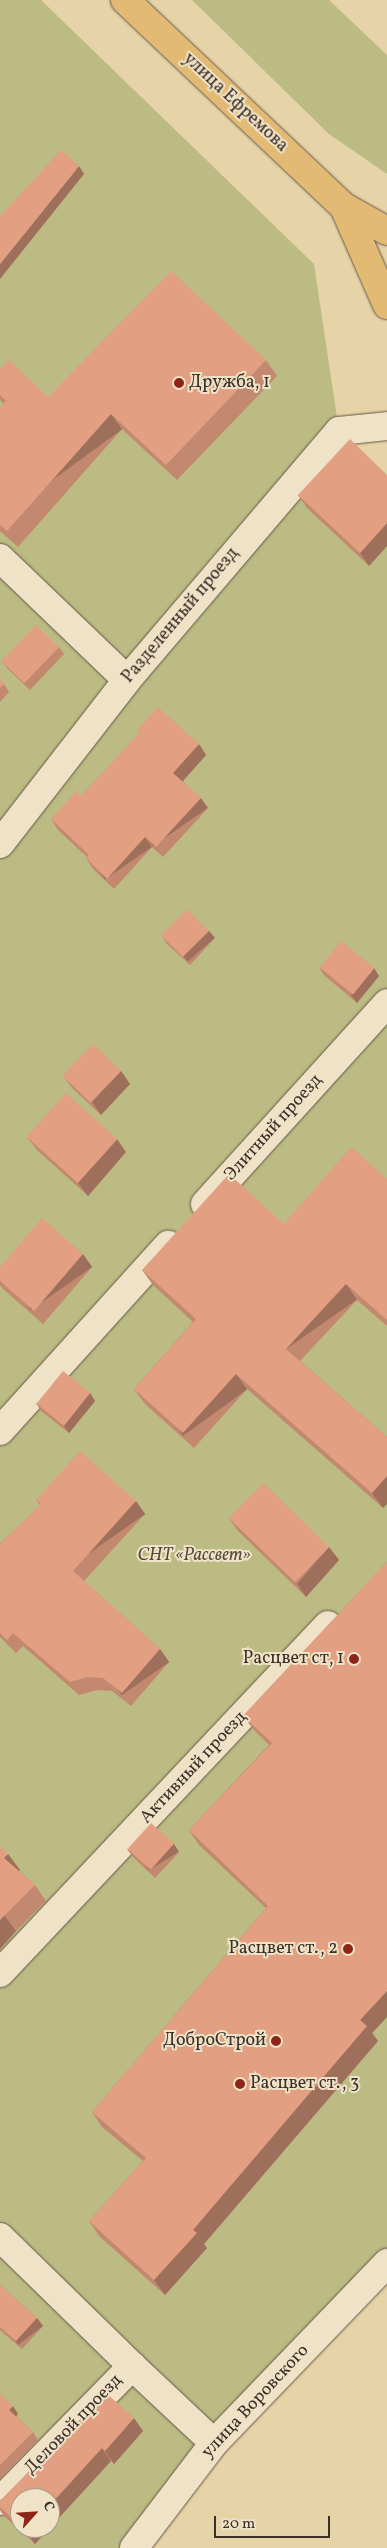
<!DOCTYPE html>
<meta charset="utf-8">
<style>
body{margin:0}
#map{position:relative;width:387px;height:2548px;overflow:hidden;background:#e6d3a7;font-family:Vollkorn,serif}
div>[style]{position:absolute}
.green>*{inset:0;background:#bbbb83}
.roads{filter:drop-shadow(0 0 1px #665849) drop-shadow(0 0 1px #665849)}
.minor>*{height:28px;margin:-14px;padding:0 14px;transform-origin:14px;border-radius:14px;background:#efe2c6}
.major>*{height:28px;margin:-14px;padding:0 14px;transform-origin:14px;border-radius:14px;background:#e3ba74}
.wall>*{inset:0;background:#c28970}
.shaded-wall>*{inset:0;background:#9e6f5b;transform-origin:0 0}
.building>*{inset:0;background:#e29f82;transform-origin:0 0}
.dots>*{width:14px;height:14px;translate:-50% -50%;box-sizing:border-box;border:2px solid #efe2c6;border-radius:50%}
span{translate:-50% -50%;white-space:nowrap;text-align:center;line-height:1.15;-webkit-text-stroke:4px #efe2c6;paint-order:stroke}
.street-label{font-size:18px;color:#3b2f2a}
.poi-label{font-size:18px;color:#3b2f2a}
.left{translate:0 -50%;text-align:left}
.right{translate:-100% -50%;text-align:right}
.park-label{font-size:18px;color:#554b3c;font-style:italic}
.north{position:absolute;left:10px;top:2488px;width:50px;height:50px;box-sizing:border-box;background:#efe2c6;border:1px solid #a79a88;border-radius:50%;rotate:64deg;font-size:14px;font-weight:700;line-height:20px;text-align:center;color:#3b2f2a}
.north::after{content:'';display:block;margin:auto;width:18px;height:22px;background:#8f2418;clip-path:polygon(50% 0,100% 100%,50% 72%,0 100%)}
.scale{position:absolute;left:214px;top:2516px;width:116px;height:22px;box-sizing:border-box;border:2px solid #3b2f2a;border-top:0;padding-left:6px;font-size:15px;line-height:18px;white-space:nowrap;color:#3b2f2a;-webkit-text-stroke:4px #efe2c6;paint-order:stroke}
</style>
<div id="map">
<div class="green">
<div style="clip-path:polygon(evenodd,0 0,41px 0,314px 264px,339px 431px,387px 481px,387px 2263px,134px 2548px,0 2548px,0 0,20px 2498px,50px 2498px,50px 2528px,20px 2528px,20px 2498px)"></div>
<div style="clip-path:polygon(192px 0,329px 0,387px 55px,387px 174px,329px 134px)"></div>
</div>
<div class="roads">
<div class="minor">
<div style="left:0;top:558px;width:176px;rotate:43.8deg"></div>
<div style="left:0;top:844px;width:207px;rotate:-52.2deg"></div>
<div style="left:127px;top:680px;width:327px;rotate:-49.6deg"></div>
<div style="left:339px;top:431px;width:48px;rotate:-5.9deg"></div>
<div style="left:205px;top:1204px;width:271px;rotate:-47.8deg"></div>
<div style="left:0;top:1431px;width:251px;rotate:-47.9deg"></div>
<div style="left:0;top:1973px;width:478px;rotate:-46.7deg"></div>
<div style="left:0;top:2237px;width:185px;rotate:44.3deg"></div>
<div style="left:0;top:2501px;width:189px;rotate:-45.6deg"></div>
<div style="left:132px;top:2366px;width:112px;rotate:43.2deg"></div>
<div style="left:134px;top:2548px;width:132px;rotate:-52.7deg"></div>
<div style="left:214px;top:2443px;width:250px;rotate:-46.1deg"></div>
</div>
<div class="major">
<div style="left:125px;top:0;width:301px;rotate:43.4deg"></div>
<div style="left:387px;top:231px;width:49px;rotate:-150.8deg"></div>
<div style="left:344px;top:207px;width:107px;rotate:66.3deg"></div>
</div>
</div>
<div class="wall">
<div style="clip-path:polygon(266px 360px,277px 376px,177px 480px,122px 429px,18px 547px,0 531px,0 407px,4px 404px,0 400px,0 369px,48px 397px)"></div>
<div style="clip-path:polygon(387px 475px,387px 546px,369px 566px,307px 508px,298px 495px)"></div>
<div style="clip-path:polygon(59px 647px,64px 654px,30px 690px,7px 668px,2px 661px)"></div>
<div style="clip-path:polygon(0 680px,4px 684px,9px 692px,0 702px)"></div>
<div style="clip-path:polygon(138px 729px,206px 755px,183px 781px,208px 808px,163px 857px,152px 847px,114px 889px,93px 869px,86px 858px,87px 857px,58px 830px,51px 819px,81px 796px,141px 732px)"></div>
<div style="clip-path:polygon(209px 931px,215px 938px,190px 965px,167px 944px,162px 936px)"></div>
<div style="clip-path:polygon(319px 967px,379px 976px,357px 1003px,324px 975px)"></div>
<div style="clip-path:polygon(121px 1071px,130px 1084px,101px 1115px,73px 1089px,63px 1076px)"></div>
<div style="clip-path:polygon(27px 1137px,126px 1152px,88px 1196px,37px 1150px)"></div>
<div style="clip-path:polygon(387px 1179px,387px 1326px,357px 1300px,300px 1361px,387px 1437px,387px 1504px,383px 1508px,247px 1389px,194px 1448px,145px 1404px,134px 1389px,193px 1322px,153px 1285px,142px 1270px,284px 1224px)"></div>
<div style="clip-path:polygon(0 1267px,92px 1267px,43px 1324px,2px 1288px,0 1285px)"></div>
<div style="clip-path:polygon(90px 1393px,95px 1401px,69px 1433px,41px 1411px,36px 1403px)"></div>
<div style="clip-path:polygon(36px 1500px,145px 1514px,84px 1581px,160px 1649px,169px 1662px,131px 1706px,112px 1691px,97px 1690px,79px 1695px,23px 1646px,16px 1653px,0 1637px,0 1544px,40px 1505px)"></div>
<div style="clip-path:polygon(229px 1518px,329px 1547px,339px 1560px,306px 1597px,238px 1531px)"></div>
<div style="clip-path:polygon(387px 1562px,387px 2017px,372px 2033px,378px 2041px,204px 2244px,207px 2248px,165px 2295px,99px 2236px,89px 2221px,143px 2161px,102px 2127px,92px 2112px,266px 1908px,199px 1845px,189px 1830px,269px 1745px,254px 1730px,243px 1716px)"></div>
<div style="clip-path:polygon(174px 1844px,179px 1852px,155px 1878px,133px 1857px,127px 1849px)"></div>
<div style="clip-path:polygon(0 1847px,20px 1870px,19px 1871px,35px 1885px,46px 1901px,16px 1931px,0 1949px)"></div>
<div style="clip-path:polygon(0 2285px,37px 2318px,43px 2326px,22px 2349px,0 2330px)"></div>
<div style="clip-path:polygon(evenodd,106px 2393px,143px 2431px,114px 2464px,111px 2461px,35px 2544px,4px 2516px,0 2510px,0 2500px,2px 2499px,106px 2393px,20px 2498px,50px 2528px,20px 2528px,20px 2498px)"></div>
<div style="clip-path:polygon(0 2394px,18px 2414px,16px 2416px,33px 2432px,38px 2440px,0 2479px)"></div>
</div>
<div class="shaded-wall">
<div style="clip-path:polygon(79px 166px,84px 174px,0 279px,0 264px)"></div>
<div style="left:111px;top:414px;width:19px;height:157px;rotate:54deg"></div>
<div style="clip-path:polygon(387px 523px,387px 546px,369px 566px,360px 553px)"></div>
<div style="clip-path:polygon(199px 744px,206px 755px,181px 783px,173px 773px)"></div>
<div style="left:201px;top:798px;width:12px;height:67px;rotate:55deg"></div>
<div style="left:145px;top:837px;width:12px;height:57px;rotate:55deg"></div>
<div style="left:209px;top:931px;width:9px;height:36px;rotate:49deg"></div>
<div style="clip-path:polygon(374px 968px,379px 976px,357px 1003px,351px 995px)"></div>
<div style="clip-path:polygon(121px 1071px,130px 1084px,101px 1115px,92px 1102px)"></div>
<div style="clip-path:polygon(117px 1139px,126px 1152px,88px 1196px,78px 1183px)"></div>
<div style="left:83px;top:1254px;width:16px;height:75px;rotate:55deg"></div>
<div style="left:346px;top:1284px;width:19px;height:88px;rotate:55deg"></div>
<div style="left:236px;top:1374px;width:19px;height:79px;rotate:54deg"></div>
<div style="clip-path:polygon(90px 1393px,95px 1401px,69px 1433px,64px 1426px)"></div>
<div style="clip-path:polygon(387px 1476px,387px 1504px,383px 1508px,372px 1493px)"></div>
<div style="left:136px;top:1501px;width:16px;height:94px;rotate:55deg"></div>
<div style="clip-path:polygon(329px 1547px,339px 1560px,306px 1597px,297px 1584px)"></div>
<div style="left:160px;top:1649px;width:16px;height:58px;rotate:55deg"></div>
<div style="left:174px;top:1844px;width:9px;height:35px;rotate:58deg"></div>
<div style="clip-path:polygon(8px 1854px,20px 1870px,15px 1875px,4px 1858px)"></div>
<div style="clip-path:polygon(4px 1915px,16px 1931px,0 1949px,0 1920px)"></div>
<div style="clip-path:polygon(387px 1991px,387px 2017px,372px 2033px,378px 2041px,204px 2244px,207px 2248px,165px 2295px,154px 2280px,193px 2230px,360px 2020px)"></div>
<div style="left:37px;top:2318px;width:10px;height:31px;rotate:53deg"></div>
<div style="clip-path:polygon(13px 2406px,18px 2414px,15px 2418px,9px 2410px)"></div>
<div style="clip-path:polygon(134px 2418px,143px 2431px,114px 2464px,105px 2451px)"></div>
<div style="clip-path:polygon(102px 2448px,111px 2461px,35px 2544px,26px 2531px,29px 2528px,50px 2528px,50px 2505px)"></div>
</div>
<div class="building">
<div style="clip-path:polygon(61px 150px,79px 166px,0 264px,0 216px)"></div>
<div style="clip-path:polygon(171px 271px,266px 360px,166px 465px,111px 414px,7px 531px,0 525px,0 407px,6px 401px,0 395px,0 369px,9px 360px,48px 397px)"></div>
<div style="clip-path:polygon(350px 439px,387px 475px,387px 523px,360px 553px,298px 495px)"></div>
<div style="left:36px;top:625px;width:32px;height:50px;rotate:44deg"></div>
<div style="clip-path:polygon(0 680px,4px 684px,0 688px)"></div>
<div style="clip-path:polygon(158px 707px,199px 744px,173px 773px,201px 798px,156px 847px,145px 837px,107px 879px,86px 858px,89px 855px,51px 819px,76px 791px,81px 796px,141px 731px,138px 729px)"></div>
<div style="left:187px;top:909px;width:31px;height:37px;rotate:45deg"></div>
<div style="left:341px;top:941px;width:43px;height:34px;rotate:39deg"></div>
<div style="left:93px;top:1044px;width:39px;height:44px;rotate:44deg"></div>
<div style="left:66px;top:1093px;width:69px;height:59px;rotate:42deg"></div>
<div style="clip-path:polygon(351px 1147px,387px 1179px,387px 1320px,346px 1284px,286px 1349px,387px 1437px,387px 1476px,372px 1493px,236px 1374px,183px 1433px,134px 1389px,196px 1319px,142px 1270px,229px 1174px,284px 1224px)"></div>
<div style="clip-path:polygon(42px 1218px,83px 1254px,34px 1311px,0 1281px,0 1267px)"></div>
<div style="left:63px;top:1371px;width:35px;height:42px;rotate:39deg"></div>
<div style="clip-path:polygon(80px 1451px,136px 1501px,73px 1571px,160px 1649px,122px 1693px,103px 1678px,88px 1677px,70px 1682px,13px 1633px,7px 1640px,0 1633px,0 1544px,41px 1504px,36px 1500px)"></div>
<div style="left:263px;top:1483px;width:92px;height:49px;rotate:44deg"></div>
<div style="clip-path:polygon(387px 1562px,387px 1991px,360px 2020px,367px 2026px,193px 2230px,197px 2233px,154px 2280px,89px 2221px,146px 2158px,92px 2112px,268px 1906px,189px 1830px,272px 1743px,243px 1716px)"></div>
<div style="left:151px;top:1823px;width:31px;height:35px;rotate:42deg"></div>
<div style="clip-path:polygon(0 1847px,8px 1854px,4px 1858px,35px 1885px,0 1920px)"></div>
<div style="clip-path:polygon(0 2285px,37px 2318px,16px 2341px,0 2327px)"></div>
<div style="clip-path:polygon(106px 2393px,134px 2418px,105px 2451px,102px 2448px,50px 2505px,50px 2498px,20px 2498px,20px 2526px,0 2507px,0 2500px,2px 2499px)"></div>
<div style="clip-path:polygon(0 2394px,13px 2406px,9px 2410px,33px 2432px,0 2465px)"></div>
<div style="clip-path:polygon(23px 2528px,29px 2528px,26px 2531px)"></div>
</div>
<div class="dots">
<div style="left:179px;top:383px;background:#8f2418"></div>
<div style="left:354px;top:1659px;background:#8f2418"></div>
<div style="left:348px;top:1949px;background:#8f2418"></div>
<div style="left:276px;top:2041px;background:#8f2418"></div>
<div style="left:240px;top:2084px;background:#8f2418"></div>
</div>
<div class="street-label">
<span style="left:235px;top:103px;rotate:43deg">улица Ефремова</span>
<span style="left:181px;top:616px;rotate:-50deg">Разделенный проезд</span>
<span style="left:274px;top:1128px;rotate:-48deg">Элитный проезд</span>
<span style="left:194px;top:1768px;rotate:-47deg">Активный проезд</span>
<span style="left:256px;top:2402px;rotate:-47deg">улица Воровского</span>
<span style="left:74px;top:2425px;rotate:-46deg">Деловой проезд</span>
</div>
<div class="poi-label">
<span class="left" style="left:189px;top:383px">Дружба, 1</span>
<span class="right" style="left:344px;top:1659px">Расцвет ст, 1</span>
<span class="right" style="left:338px;top:1949px">Расцвет ст., 2</span>
<span class="right" style="left:266px;top:2041px">ДоброСтрой</span>
<span class="left" style="left:250px;top:2084px">Расцвет ст., 3</span>
</div>
<div class="park-label">
<span style="left:194px;top:1556px">СНТ «Рассвет»</span>
</div>
<div class="north">С</div>
<div class="scale">20 m</div>
</div>
